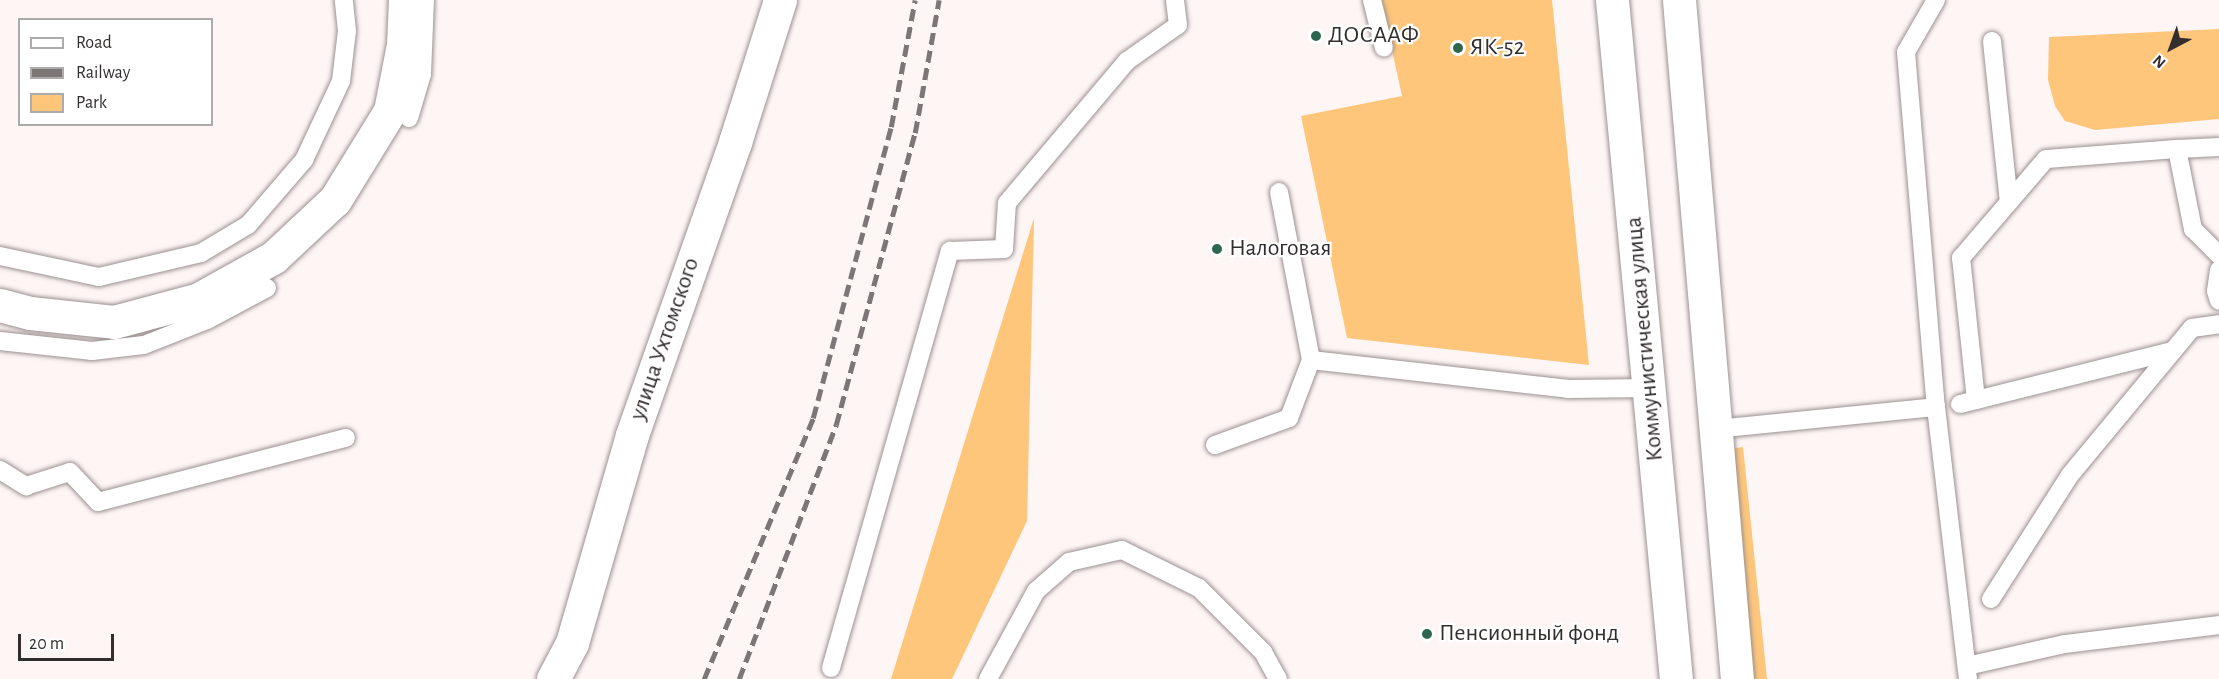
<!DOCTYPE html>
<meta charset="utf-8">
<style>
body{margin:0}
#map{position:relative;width:2219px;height:679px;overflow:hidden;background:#fef5f5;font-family:"Alegreya Sans",sans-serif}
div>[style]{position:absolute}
.green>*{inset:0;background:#fdc67b}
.roads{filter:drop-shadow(0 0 2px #9c9191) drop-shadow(0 0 2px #9c9191)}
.lane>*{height:18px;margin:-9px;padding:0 9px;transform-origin:9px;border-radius:9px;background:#fff}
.street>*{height:33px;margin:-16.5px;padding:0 16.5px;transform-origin:16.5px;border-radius:16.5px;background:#fff}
.primary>*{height:33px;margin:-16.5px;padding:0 16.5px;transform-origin:16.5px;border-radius:16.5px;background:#fff}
.rail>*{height:4.5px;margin-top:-2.25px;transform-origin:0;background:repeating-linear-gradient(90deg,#7c7676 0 12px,transparent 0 18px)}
.dots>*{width:16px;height:16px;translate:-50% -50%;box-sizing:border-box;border:3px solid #fff;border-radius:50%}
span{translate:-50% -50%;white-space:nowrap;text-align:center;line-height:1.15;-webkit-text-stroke:4.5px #fff;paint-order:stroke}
.poi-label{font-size:24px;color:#332e2e}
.left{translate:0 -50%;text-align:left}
.street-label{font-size:24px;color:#332e2e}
.legend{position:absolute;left:18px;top:18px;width:195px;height:108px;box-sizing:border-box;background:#fff;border:2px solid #adabab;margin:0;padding:8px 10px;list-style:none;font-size:18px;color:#332e2e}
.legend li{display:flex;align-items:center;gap:12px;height:30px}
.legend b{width:30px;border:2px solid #adabab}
.north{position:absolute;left:2141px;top:18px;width:60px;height:60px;-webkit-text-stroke:4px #fff;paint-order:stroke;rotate:221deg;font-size:16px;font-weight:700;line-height:24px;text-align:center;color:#332e2e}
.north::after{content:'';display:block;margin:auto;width:21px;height:27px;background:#332e2e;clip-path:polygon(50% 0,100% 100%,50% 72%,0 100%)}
.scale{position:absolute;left:18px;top:634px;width:96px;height:27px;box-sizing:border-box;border:3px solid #332e2e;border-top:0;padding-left:8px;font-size:18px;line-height:21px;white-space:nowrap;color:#332e2e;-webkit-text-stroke:4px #fff;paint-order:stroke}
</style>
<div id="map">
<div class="green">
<div style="clip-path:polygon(1381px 0,1552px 0,1589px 365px,1347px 338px,1301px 116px,1402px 96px)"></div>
<div style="clip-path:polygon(2219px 29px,2219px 119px,2095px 130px,2065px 121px,2055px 106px,2048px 80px,2049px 37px)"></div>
<div style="clip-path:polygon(1034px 218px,1027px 521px,952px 679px,891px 679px)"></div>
<div style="clip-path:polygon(1743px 447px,1767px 679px,1727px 679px,1709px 452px)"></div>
</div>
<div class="roads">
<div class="lane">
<div style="left:1372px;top:0;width:49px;rotate:76deg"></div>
<div style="left:1936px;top:0;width:60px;rotate:120deg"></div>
<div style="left:1906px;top:52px;width:356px;rotate:85.2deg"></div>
<div style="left:1936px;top:407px;width:274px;rotate:83.3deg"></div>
<div style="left:1992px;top:41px;width:162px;rotate:84deg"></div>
<div style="left:409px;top:118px;width:46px;rotate:-73.5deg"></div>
<div style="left:422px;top:74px;width:74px;rotate:-87.7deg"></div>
<div style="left:2219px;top:147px;width:42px;rotate:177.3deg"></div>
<div style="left:2177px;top:149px;width:82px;rotate:78.7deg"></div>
<div style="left:2193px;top:229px;width:37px;rotate:45deg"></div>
<div style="left:1279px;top:192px;width:171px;rotate:79.2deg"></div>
<div style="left:1311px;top:360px;width:259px;rotate:6.4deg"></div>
<div style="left:1568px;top:389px;width:83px;rotate:-0.7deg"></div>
<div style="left:0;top:256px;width:101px;rotate:12deg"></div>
<div style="left:99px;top:277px;width:105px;rotate:-13.2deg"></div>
<div style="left:201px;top:253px;width:55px;rotate:-30.8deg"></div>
<div style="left:248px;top:225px;width:86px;rotate:-49.3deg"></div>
<div style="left:304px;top:160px;width:87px;rotate:-64.9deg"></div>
<div style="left:341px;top:81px;width:50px;rotate:-83.2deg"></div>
<div style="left:347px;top:31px;width:31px;rotate:-96deg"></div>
<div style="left:2219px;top:270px;width:21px;rotate:98deg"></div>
<div style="left:2216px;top:291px;width:10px;rotate:73deg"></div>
<div style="left:0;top:341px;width:93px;rotate:6.2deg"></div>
<div style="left:92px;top:351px;width:52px;rotate:-6.6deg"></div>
<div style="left:144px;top:345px;width:68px;rotate:-21.6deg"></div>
<div style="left:207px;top:320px;width:68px;rotate:-28.1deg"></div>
<div style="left:1976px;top:400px;width:143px;rotate:-96deg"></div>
<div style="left:1961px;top:258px;width:130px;rotate:-49.4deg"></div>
<div style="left:2046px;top:159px;width:131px;rotate:-4.4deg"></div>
<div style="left:1960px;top:404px;width:219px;rotate:-14deg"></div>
<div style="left:1716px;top:429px;width:221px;rotate:-5.7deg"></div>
<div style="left:1215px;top:445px;width:79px;rotate:-20deg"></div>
<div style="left:1289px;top:418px;width:62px;rotate:-69.2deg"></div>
<div style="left:0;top:470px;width:31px;rotate:32deg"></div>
<div style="left:26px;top:486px;width:46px;rotate:-17.7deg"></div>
<div style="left:70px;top:472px;width:41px;rotate:47deg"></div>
<div style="left:98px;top:502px;width:256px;rotate:-14.5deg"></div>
<div style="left:1991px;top:599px;width:147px;rotate:-57.5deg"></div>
<div style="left:2070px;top:475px;width:191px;rotate:-50.3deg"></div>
<div style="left:2192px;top:328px;width:27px;rotate:-8deg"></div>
<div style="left:1967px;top:666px;width:100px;rotate:-12.7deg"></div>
<div style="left:2065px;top:644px;width:155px;rotate:-7deg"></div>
<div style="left:831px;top:668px;width:434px;rotate:-74.1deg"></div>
<div style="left:950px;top:251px;width:54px;rotate:-2.1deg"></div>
<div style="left:1004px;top:249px;width:46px;rotate:-86.3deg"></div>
<div style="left:1007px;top:203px;width:186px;rotate:-49.8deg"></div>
<div style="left:1127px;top:61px;width:62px;rotate:-35.2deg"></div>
<div style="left:1178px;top:25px;width:25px;rotate:-97deg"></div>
<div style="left:988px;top:679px;width:100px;rotate:-61.4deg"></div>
<div style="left:1036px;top:591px;width:44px;rotate:-41.3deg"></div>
<div style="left:1069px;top:562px;width:54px;rotate:-12.8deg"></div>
<div style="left:1122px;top:550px;width:86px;rotate:26.3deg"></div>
<div style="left:1199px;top:588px;width:91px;rotate:45deg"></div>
<div style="left:1263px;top:652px;width:31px;rotate:61deg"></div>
</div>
<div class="street">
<div style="left:553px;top:679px;width:41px;rotate:-62.2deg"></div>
<div style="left:572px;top:643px;width:216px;rotate:-73.9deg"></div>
<div style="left:632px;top:435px;width:311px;rotate:-70.6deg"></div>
<div style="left:735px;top:142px;width:149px;rotate:-72.4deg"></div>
</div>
<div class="primary">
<div style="left:1612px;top:0;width:682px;rotate:84.62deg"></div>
<div style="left:1679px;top:0;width:681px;rotate:85.12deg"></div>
<div style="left:0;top:305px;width:31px;rotate:15deg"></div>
<div style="left:30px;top:313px;width:84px;rotate:6.1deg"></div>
<div style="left:114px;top:322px;width:88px;rotate:-15.1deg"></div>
<div style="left:199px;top:299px;width:86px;rotate:-29.2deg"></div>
<div style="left:274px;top:257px;width:83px;rotate:-43.1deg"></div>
<div style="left:335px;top:200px;width:105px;rotate:-58.3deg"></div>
<div style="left:390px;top:111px;width:67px;rotate:-78.9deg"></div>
<div style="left:403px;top:45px;width:45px;rotate:-87.5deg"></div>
</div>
</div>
<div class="rail">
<div style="left:704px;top:679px;width:283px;rotate:-67.3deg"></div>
<div style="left:813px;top:418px;width:301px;rotate:-75deg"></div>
<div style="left:891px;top:127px;width:129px;rotate:-79.3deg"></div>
<div style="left:739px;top:679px;width:272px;rotate:-69.1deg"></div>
<div style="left:836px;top:425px;width:302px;rotate:-74.9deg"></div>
<div style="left:915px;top:133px;width:135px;rotate:-79.8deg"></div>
</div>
<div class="dots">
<div style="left:1316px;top:36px;background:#2e6750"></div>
<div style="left:1458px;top:48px;background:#2e6750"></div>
<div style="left:1217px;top:249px;background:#2e6750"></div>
<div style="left:1427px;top:634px;background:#2e6750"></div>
</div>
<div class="poi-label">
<span class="left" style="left:1328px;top:36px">ДОСААФ</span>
<span class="left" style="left:1470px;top:48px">ЯК-52</span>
<span class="left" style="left:1229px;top:249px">Налоговая</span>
<span class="left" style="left:1439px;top:634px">Пенсионный фонд</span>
</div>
<div class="street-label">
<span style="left:665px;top:339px;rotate:-71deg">улица Ухтомского</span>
<span style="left:1645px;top:339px;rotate:-95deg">Коммунистическая улица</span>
</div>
<ul class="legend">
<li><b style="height:8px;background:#fff"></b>Road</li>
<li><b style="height:8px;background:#7c7676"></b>Railway</li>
<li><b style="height:16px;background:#fdc67b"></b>Park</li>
</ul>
<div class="north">N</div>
<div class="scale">20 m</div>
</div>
